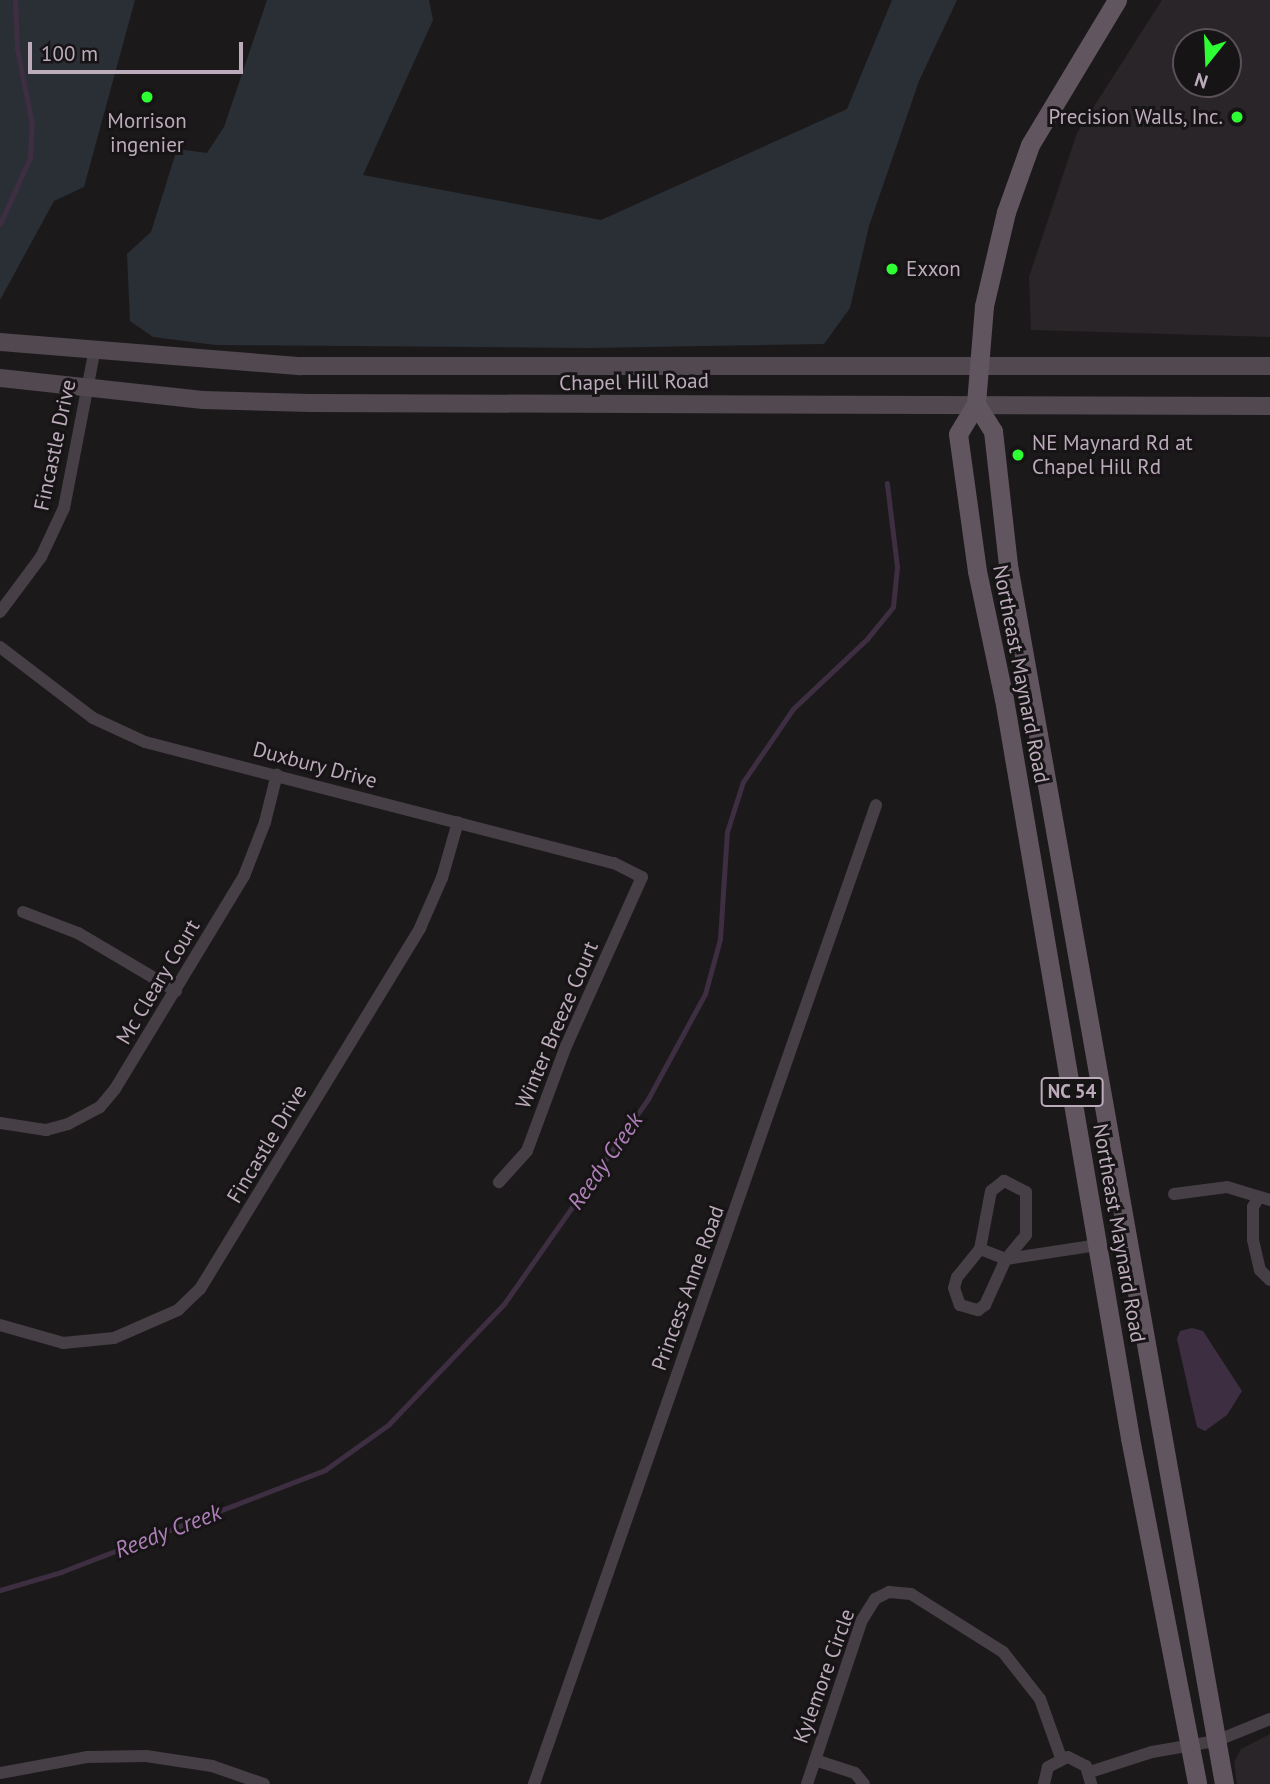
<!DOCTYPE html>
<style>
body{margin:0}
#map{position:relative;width:1270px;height:1784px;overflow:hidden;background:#1c191b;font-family:"PT Sans",sans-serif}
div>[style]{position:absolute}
.built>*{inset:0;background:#292528}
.green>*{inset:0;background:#292f35}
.water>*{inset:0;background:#3e2e42}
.stream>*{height:4.5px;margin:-2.25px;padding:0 2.25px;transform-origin:2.25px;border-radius:2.25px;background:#3e2e42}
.street>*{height:12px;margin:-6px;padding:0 6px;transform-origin:6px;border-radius:6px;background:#463f45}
.secondary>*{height:18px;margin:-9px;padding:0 9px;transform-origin:9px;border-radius:9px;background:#514850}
.primary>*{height:19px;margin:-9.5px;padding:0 9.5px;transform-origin:9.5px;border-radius:9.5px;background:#61565f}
.dots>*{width:19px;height:19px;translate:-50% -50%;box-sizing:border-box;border:4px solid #171416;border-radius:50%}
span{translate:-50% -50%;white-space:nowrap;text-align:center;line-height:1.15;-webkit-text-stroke:6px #171416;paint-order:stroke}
.shield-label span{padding:2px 5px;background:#171416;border:2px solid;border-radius:5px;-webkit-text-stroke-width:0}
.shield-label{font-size:19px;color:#bcabbb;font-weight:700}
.poi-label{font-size:21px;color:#bcabbb}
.right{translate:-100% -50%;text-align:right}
.left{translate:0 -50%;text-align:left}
.street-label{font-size:21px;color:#bcabbb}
.water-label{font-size:23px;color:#b080ba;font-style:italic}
.north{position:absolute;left:1172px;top:28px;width:70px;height:70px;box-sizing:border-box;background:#171416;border:2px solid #595058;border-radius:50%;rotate:198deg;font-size:19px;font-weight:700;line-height:28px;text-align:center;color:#bcabbb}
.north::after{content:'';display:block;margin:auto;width:24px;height:32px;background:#2eff33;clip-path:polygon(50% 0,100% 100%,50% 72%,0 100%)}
.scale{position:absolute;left:28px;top:42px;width:215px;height:32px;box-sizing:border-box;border:4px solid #bcabbb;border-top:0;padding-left:9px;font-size:21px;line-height:24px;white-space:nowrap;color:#bcabbb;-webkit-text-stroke:5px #171416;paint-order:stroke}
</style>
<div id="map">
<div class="built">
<div style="clip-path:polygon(evenodd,1162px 0,1270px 0,1270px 337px,1031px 330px,1029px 277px,1077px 133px,1162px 0,1228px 42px,1228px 84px,1186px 84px,1186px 42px,1228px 42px)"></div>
<div style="clip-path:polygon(1270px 1734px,1270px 1784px,1237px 1784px,1234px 1762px,1241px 1749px)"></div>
</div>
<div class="green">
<div style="clip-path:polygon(0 0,135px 0,84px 187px,54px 201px,0 300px)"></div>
<div style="clip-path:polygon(267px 0,429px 0,433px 20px,363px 175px,601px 220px,847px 109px,892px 0,957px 0,919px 81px,869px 226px,850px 308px,824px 344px,588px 348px,216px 345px,153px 337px,130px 321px,127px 254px,151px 232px,177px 149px,207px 153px,224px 127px)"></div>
</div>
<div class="water">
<div style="clip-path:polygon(1192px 1328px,1203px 1331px,1242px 1391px,1227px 1415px,1205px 1431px,1197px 1427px,1177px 1339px,1180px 1331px)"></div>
</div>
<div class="stream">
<div style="left:0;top:224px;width:72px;rotate:-65.6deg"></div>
<div style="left:30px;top:158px;width:34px;rotate:-87deg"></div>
<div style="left:32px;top:124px;width:76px;rotate:-101.3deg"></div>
<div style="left:17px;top:49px;width:49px;rotate:-92.3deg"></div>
<div style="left:0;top:1590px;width:64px;rotate:-16.4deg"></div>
<div style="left:61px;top:1572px;width:283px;rotate:-21.1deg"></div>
<div style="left:325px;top:1470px;width:77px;rotate:-35.5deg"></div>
<div style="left:388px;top:1425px;width:168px;rotate:-46.2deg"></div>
<div style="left:504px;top:1304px;width:251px;rotate:-54.9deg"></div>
<div style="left:648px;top:1099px;width:119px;rotate:-61.5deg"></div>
<div style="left:705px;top:994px;width:57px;rotate:-74.7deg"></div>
<div style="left:720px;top:939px;width:107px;rotate:-86.3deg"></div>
<div style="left:727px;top:832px;width:52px;rotate:-72.3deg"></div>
<div style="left:743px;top:782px;width:88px;rotate:-55.6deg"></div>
<div style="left:793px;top:709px;width:102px;rotate:-43.4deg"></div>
<div style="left:867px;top:639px;width:41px;rotate:-50.9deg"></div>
<div style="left:893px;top:607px;width:40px;rotate:-84.3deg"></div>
<div style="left:897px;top:567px;width:84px;rotate:-96.9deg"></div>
</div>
<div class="street">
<div style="left:0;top:612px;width:69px;rotate:-53.3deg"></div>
<div style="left:41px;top:557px;width:54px;rotate:-64.9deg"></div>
<div style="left:64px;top:508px;width:158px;rotate:-79deg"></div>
<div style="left:0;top:647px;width:117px;rotate:37.4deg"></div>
<div style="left:93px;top:718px;width:57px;rotate:24.8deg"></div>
<div style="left:145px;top:742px;width:484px;rotate:14.5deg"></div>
<div style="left:614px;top:863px;width:31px;rotate:27deg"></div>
<div style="left:642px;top:877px;width:185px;rotate:114.2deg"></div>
<div style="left:566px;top:1046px;width:112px;rotate:110.4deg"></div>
<div style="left:527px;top:1151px;width:42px;rotate:132.1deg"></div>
<div style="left:23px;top:912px;width:59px;rotate:20.9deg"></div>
<div style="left:78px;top:933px;width:114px;rotate:30.6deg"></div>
<div style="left:0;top:1123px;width:47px;rotate:8.7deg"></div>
<div style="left:46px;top:1130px;width:23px;rotate:-15deg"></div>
<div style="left:68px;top:1124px;width:36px;rotate:-28deg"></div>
<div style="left:100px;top:1107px;width:23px;rotate:-50deg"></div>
<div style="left:115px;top:1089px;width:249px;rotate:-58.8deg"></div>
<div style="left:244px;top:876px;width:58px;rotate:-68.7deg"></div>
<div style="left:265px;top:822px;width:49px;rotate:-76deg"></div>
<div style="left:1174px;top:1194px;width:53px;rotate:-7.5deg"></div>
<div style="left:1227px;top:1187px;width:45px;rotate:16.8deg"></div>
<div style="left:1259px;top:1197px;width:12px;rotate:121deg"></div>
<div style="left:1253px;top:1207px;width:33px;rotate:90deg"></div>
<div style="left:1253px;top:1240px;width:31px;rotate:77deg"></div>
<div style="left:1260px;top:1270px;width:14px;rotate:45deg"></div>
<div style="left:980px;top:1249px;width:28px;rotate:21deg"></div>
<div style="left:1006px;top:1259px;width:31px;rotate:-50deg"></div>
<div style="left:1026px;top:1235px;width:43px;rotate:-90deg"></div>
<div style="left:1026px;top:1192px;width:25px;rotate:-153deg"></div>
<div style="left:1004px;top:1181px;width:16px;rotate:142deg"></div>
<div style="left:991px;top:1191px;width:59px;rotate:100.7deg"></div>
<div style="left:980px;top:1249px;width:36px;rotate:129deg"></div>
<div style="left:957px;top:1277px;width:11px;rotate:105deg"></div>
<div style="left:954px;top:1288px;width:18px;rotate:71deg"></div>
<div style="left:960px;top:1305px;width:19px;rotate:16deg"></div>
<div style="left:978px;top:1310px;width:9px;rotate:-36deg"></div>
<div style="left:985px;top:1305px;width:51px;rotate:-65.5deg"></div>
<div style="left:1006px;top:1259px;width:92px;rotate:-8.7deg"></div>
<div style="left:0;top:1325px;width:66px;rotate:15.9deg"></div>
<div style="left:63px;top:1343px;width:51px;rotate:-5.6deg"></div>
<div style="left:114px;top:1338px;width:70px;rotate:-23.6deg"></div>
<div style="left:178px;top:1310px;width:30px;rotate:-44deg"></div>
<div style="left:200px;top:1289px;width:423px;rotate:-58.6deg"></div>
<div style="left:420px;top:928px;width:55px;rotate:-66.3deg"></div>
<div style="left:442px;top:878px;width:58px;rotate:-74.1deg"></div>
<div style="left:815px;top:1760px;width:42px;rotate:18deg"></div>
<div style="left:855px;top:1773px;width:14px;rotate:51deg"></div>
<div style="left:1090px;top:1772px;width:65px;rotate:-17.9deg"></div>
<div style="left:1152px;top:1752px;width:65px;rotate:-9.8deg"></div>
<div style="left:1216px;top:1741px;width:58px;rotate:-22.2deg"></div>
<div style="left:0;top:1773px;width:88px;rotate:-10.4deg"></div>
<div style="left:87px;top:1757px;width:59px;rotate:-1deg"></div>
<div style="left:146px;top:1756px;width:67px;rotate:8.6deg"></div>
<div style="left:212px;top:1766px;width:55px;rotate:19.1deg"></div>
<div style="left:534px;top:1784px;width:1037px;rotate:-70.74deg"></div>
<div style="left:807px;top:1784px;width:173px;rotate:-71.5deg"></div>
<div style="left:862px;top:1620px;width:25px;rotate:-58deg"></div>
<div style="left:875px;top:1599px;width:16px;rotate:-27deg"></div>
<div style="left:889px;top:1592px;width:22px;rotate:5deg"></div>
<div style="left:911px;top:1594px;width:109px;rotate:32.2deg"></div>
<div style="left:1003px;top:1652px;width:60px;rotate:51.8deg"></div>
<div style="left:1040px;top:1699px;width:63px;rotate:70.4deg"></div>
<div style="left:1044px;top:1784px;width:17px;rotate:-77deg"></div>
<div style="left:1048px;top:1767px;width:22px;rotate:-27deg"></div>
<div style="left:1068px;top:1757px;width:20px;rotate:27deg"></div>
<div style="left:1086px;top:1766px;width:19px;rotate:74deg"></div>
</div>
<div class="secondary">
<div style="left:0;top:342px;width:302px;rotate:4.6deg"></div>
<div style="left:301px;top:366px;width:969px"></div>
<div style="left:0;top:378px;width:204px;rotate:6.2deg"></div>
<div style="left:203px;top:400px;width:107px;rotate:1.6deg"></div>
<div style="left:310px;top:403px;width:960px;rotate:0.18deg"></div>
</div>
<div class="primary">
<div style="left:1117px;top:0;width:169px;rotate:121deg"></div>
<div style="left:1030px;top:145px;width:71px;rotate:109.7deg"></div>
<div style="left:1006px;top:212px;width:97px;rotate:103.2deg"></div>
<div style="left:984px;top:306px;width:98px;rotate:94.7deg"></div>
<div style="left:976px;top:404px;width:35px;rotate:121deg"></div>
<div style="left:958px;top:434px;width:138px;rotate:82.1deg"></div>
<div style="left:977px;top:571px;width:131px;rotate:78.1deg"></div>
<div style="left:1004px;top:699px;width:750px;rotate:80.32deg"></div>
<div style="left:1130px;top:1438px;width:352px;rotate:79deg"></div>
<div style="left:976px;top:404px;width:32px;rotate:58deg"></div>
<div style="left:993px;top:431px;width:135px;rotate:83.6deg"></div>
<div style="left:1008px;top:565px;width:1238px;rotate:79.95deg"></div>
</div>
<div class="dots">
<div style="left:147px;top:97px;background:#2eff33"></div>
<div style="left:1237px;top:117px;background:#2eff33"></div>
<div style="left:892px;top:269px;background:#2eff33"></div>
<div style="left:1018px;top:455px;background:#2eff33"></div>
</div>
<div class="shield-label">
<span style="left:1072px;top:1092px">NC 54</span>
</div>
<div class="poi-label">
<span class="right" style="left:1223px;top:117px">Precision Walls, Inc.</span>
<span style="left:147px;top:133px">Morrison<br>ingenier</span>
<span class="left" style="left:906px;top:269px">Exxon</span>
<span class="left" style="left:1032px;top:455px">NE Maynard Rd at<br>Chapel Hill Rd</span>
</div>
<div class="street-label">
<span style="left:634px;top:382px;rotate:-1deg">Chapel Hill Road</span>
<span style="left:55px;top:445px;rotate:-78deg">Fincastle Drive</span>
<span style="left:1021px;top:674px;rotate:79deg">Northeast Maynard Road</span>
<span style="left:315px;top:765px;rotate:15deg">Duxbury Drive</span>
<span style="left:158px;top:982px;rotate:-59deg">Mc Cleary Court</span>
<span style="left:557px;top:1025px;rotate:-67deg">Winter Breeze Court</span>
<span style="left:267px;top:1144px;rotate:-59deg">Fincastle Drive</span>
<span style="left:1119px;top:1233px;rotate:80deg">Northeast Maynard Road</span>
<span style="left:688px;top:1288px;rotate:-70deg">Princess Anne Road</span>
<span style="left:824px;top:1676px;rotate:-70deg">Kylemore Circle</span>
</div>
<div class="water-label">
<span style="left:605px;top:1161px;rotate:-55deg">Reedy Creek</span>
<span style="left:168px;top:1531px;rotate:-21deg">Reedy Creek</span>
</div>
<div class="north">N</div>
<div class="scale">100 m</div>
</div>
